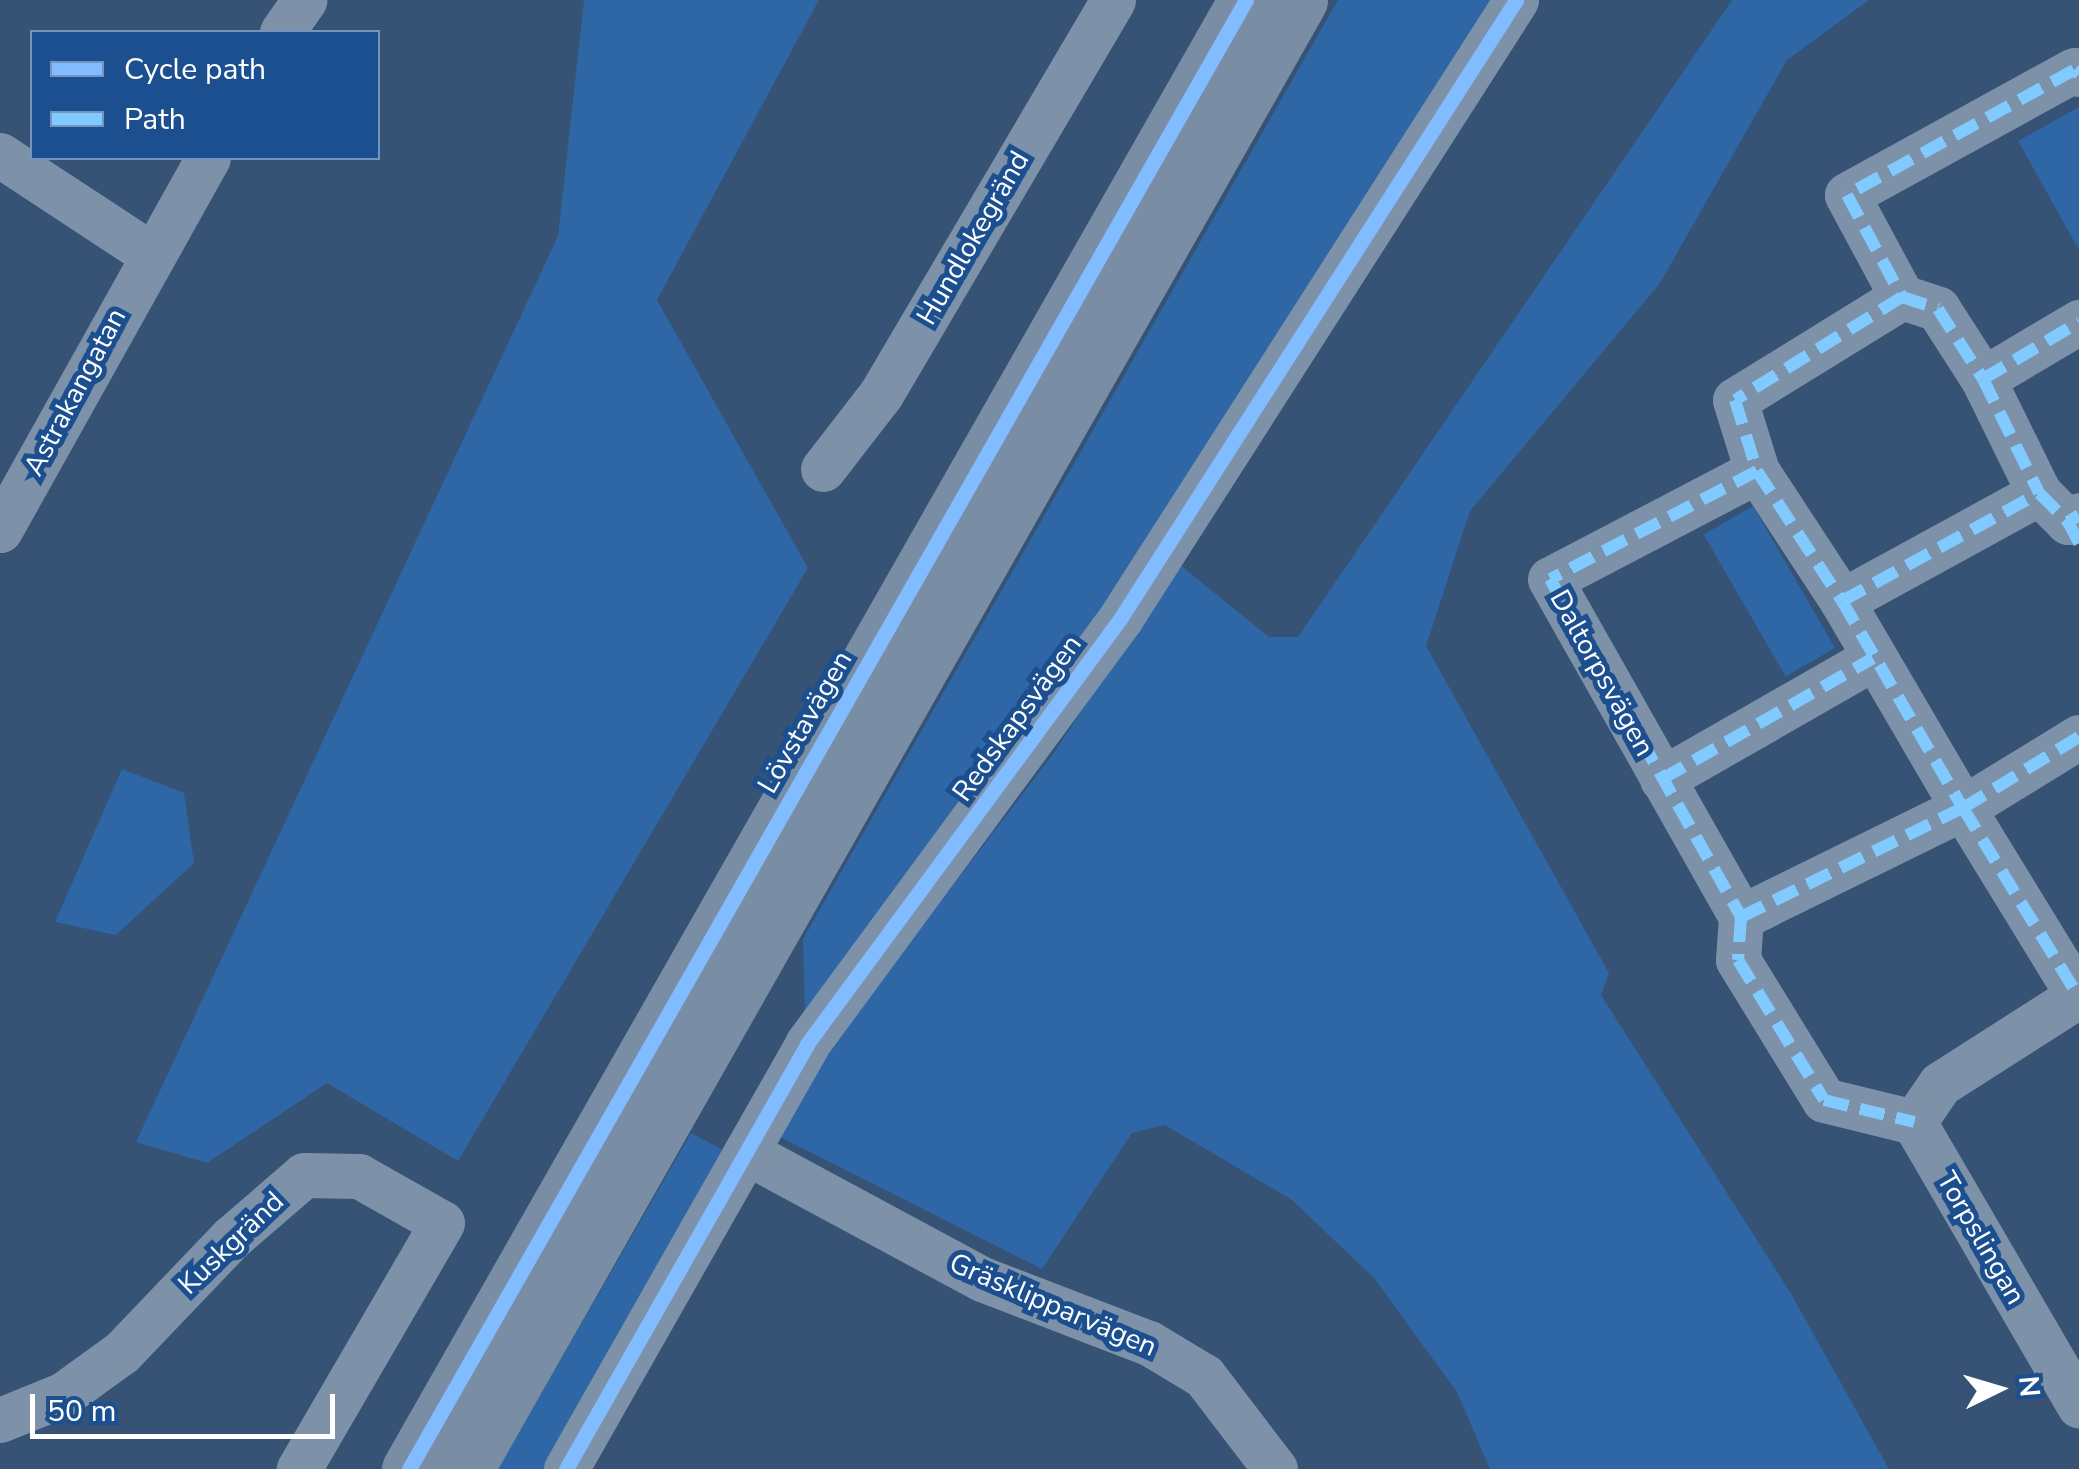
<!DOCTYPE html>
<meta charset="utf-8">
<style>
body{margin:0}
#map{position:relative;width:2079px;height:1469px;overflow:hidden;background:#365274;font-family:"Nunito Sans",sans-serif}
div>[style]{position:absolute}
.green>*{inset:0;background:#2f66a5;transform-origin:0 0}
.street>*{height:45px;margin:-22.5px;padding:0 22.5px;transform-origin:22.5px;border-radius:22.5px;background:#7d92a8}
.secondary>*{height:55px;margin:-27.5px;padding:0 27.5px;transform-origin:27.5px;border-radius:27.5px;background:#798da4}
.quiet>*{height:12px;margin-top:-6px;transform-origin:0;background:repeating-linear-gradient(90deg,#80caff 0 25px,transparent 0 37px)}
.cycleway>*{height:15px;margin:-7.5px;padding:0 7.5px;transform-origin:7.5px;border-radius:7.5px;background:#80bcff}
span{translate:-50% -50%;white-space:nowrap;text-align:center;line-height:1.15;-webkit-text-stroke:10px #1b4f8f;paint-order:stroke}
.street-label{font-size:28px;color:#fff}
.legend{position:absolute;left:30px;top:30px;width:350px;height:130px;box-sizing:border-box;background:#1b4f8f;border:2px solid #7695bc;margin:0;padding:12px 18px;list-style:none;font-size:30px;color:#fff}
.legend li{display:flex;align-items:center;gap:20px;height:50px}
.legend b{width:50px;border:2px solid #7695bc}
.north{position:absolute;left:1949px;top:1339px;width:100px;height:100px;-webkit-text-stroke:8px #1b4f8f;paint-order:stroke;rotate:85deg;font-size:28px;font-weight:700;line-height:40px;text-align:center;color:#fff}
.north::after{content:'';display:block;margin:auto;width:35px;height:45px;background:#fff;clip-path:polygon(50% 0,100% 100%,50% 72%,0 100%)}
.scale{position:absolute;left:30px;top:1394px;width:305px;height:45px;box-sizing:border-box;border:5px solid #fff;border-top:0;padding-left:12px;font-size:30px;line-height:35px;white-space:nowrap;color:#fff;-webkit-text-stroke:8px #1b4f8f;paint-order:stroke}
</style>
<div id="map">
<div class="green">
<div style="clip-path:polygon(584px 0,819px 0,657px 300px,808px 568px,458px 1161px,327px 1083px,207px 1163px,136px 1142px,558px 236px)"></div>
<div style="clip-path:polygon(1338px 0,1496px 0,1050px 687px,805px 1014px,803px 939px)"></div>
<div style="clip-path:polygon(1732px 0,1869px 0,1787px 60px,1660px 283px,1470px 511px,1426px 646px,1609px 973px,1601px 995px,1790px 1292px,1889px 1469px,1490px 1469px,1457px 1392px,1374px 1278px,1292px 1200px,1165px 1125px,1132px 1133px,1042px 1269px,780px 1137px,810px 1073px,1053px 754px,1179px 564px,1269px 637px,1298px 637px)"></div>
<div style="clip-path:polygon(2079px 107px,2079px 250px,2018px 141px)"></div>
<div style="left:1753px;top:506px;width:164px;height:57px;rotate:60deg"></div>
<div style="clip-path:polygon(122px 769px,184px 793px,194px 863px,116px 935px,55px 922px)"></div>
<div style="clip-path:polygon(691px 1133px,725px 1151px,548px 1469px,498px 1469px)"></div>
</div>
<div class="street">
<div style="left:282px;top:32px;width:39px;rotate:-55deg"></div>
<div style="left:2079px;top:74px;width:6px;rotate:-141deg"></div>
<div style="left:2074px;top:70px;width:259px;rotate:151.2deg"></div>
<div style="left:1847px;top:195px;width:116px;rotate:61.7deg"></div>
<div style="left:1902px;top:297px;width:38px;rotate:18deg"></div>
<div style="left:1938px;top:309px;width:83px;rotate:57.3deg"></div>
<div style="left:1983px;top:379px;width:127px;rotate:63.8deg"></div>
<div style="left:2039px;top:493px;width:41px;rotate:45deg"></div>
<div style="left:2068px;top:522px;width:13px;rotate:-32deg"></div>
<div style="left:0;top:155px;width:181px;rotate:33.3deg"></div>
<div style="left:1902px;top:297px;width:196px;rotate:148.3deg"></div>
<div style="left:1735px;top:400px;width:74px;rotate:72.8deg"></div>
<div style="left:1757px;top:471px;width:233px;rotate:152.4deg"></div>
<div style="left:1550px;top:579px;width:388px;rotate:60.5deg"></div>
<div style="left:1741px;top:917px;width:43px;rotate:94deg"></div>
<div style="left:1738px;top:960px;width:164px;rotate:58.4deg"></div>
<div style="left:1824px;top:1100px;width:93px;rotate:13.7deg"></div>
<div style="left:1983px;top:379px;width:112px;rotate:-30.7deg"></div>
<div style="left:823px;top:469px;width:95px;rotate:-52.3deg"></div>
<div style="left:881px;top:394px;width:457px;rotate:-59.5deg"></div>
<div style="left:1757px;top:471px;width:155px;rotate:56.8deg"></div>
<div style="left:1842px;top:601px;width:225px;rotate:-28.7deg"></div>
<div style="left:0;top:530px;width:426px;rotate:-60.8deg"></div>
<div style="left:1842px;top:601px;width:240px;rotate:59.7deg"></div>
<div style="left:1963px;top:808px;width:136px;rotate:-31.5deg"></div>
<div style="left:1662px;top:779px;width:243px;rotate:-29.8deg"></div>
<div style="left:1741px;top:917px;width:247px;rotate:-26.2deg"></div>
<div style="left:1963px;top:808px;width:220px;rotate:58.5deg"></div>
<div style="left:1914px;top:1122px;width:328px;rotate:59.8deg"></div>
<div style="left:1914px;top:1122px;width:46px;rotate:-55.6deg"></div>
<div style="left:1940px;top:1084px;width:165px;rotate:-32.6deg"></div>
<div style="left:746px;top:1152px;width:268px;rotate:28.3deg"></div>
<div style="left:982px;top:1279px;width:179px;rotate:21deg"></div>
<div style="left:1149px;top:1343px;width:64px;rotate:31deg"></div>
<div style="left:1204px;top:1376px;width:117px;rotate:52.6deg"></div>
<div style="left:0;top:1420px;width:69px;rotate:-22.1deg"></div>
<div style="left:64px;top:1394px;width:72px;rotate:-35.9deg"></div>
<div style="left:122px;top:1352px;width:158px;rotate:-46.3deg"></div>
<div style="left:231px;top:1238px;width:96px;rotate:-40.8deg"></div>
<div style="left:304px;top:1175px;width:55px;rotate:1deg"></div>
<div style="left:359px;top:1176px;width:95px;rotate:29.5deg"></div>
<div style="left:442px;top:1223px;width:285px;rotate:120.2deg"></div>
<div style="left:566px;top:1469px;width:489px;rotate:-60.4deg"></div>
<div style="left:807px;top:1044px;width:528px;rotate:-53.63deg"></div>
<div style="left:1120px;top:619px;width:735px;rotate:-57.39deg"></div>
</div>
<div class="secondary">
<div style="left:409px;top:1469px;width:1691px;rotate:-60.33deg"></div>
<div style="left:466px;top:1469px;width:1689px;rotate:-60.41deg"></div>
</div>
<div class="quiet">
<div style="left:2079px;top:74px;width:6px;rotate:-141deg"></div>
<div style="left:2074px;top:70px;width:259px;rotate:151.2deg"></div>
<div style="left:1847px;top:195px;width:116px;rotate:61.7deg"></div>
<div style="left:1902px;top:297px;width:38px;rotate:18deg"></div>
<div style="left:1938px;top:309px;width:83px;rotate:57.3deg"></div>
<div style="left:1983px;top:379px;width:127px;rotate:63.8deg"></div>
<div style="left:2039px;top:493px;width:41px;rotate:45deg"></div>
<div style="left:2068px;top:522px;width:13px;rotate:-32deg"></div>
<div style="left:1902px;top:297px;width:196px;rotate:148.3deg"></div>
<div style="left:1735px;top:400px;width:74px;rotate:72.8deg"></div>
<div style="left:1757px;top:471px;width:233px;rotate:152.4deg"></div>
<div style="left:1550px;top:579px;width:388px;rotate:60.5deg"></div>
<div style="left:1741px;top:917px;width:43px;rotate:94deg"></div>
<div style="left:1738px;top:960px;width:164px;rotate:58.4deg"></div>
<div style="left:1824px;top:1100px;width:93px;rotate:13.7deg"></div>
<div style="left:1983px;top:379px;width:112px;rotate:-30.7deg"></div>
<div style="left:1757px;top:471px;width:155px;rotate:56.8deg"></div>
<div style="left:1842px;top:601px;width:225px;rotate:-28.7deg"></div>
<div style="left:2068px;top:522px;width:24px;rotate:62deg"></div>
<div style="left:1842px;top:601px;width:240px;rotate:59.7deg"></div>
<div style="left:1963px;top:808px;width:136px;rotate:-31.5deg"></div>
<div style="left:1662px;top:779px;width:243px;rotate:-29.8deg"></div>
<div style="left:1741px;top:917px;width:247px;rotate:-26.2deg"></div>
<div style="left:1963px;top:808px;width:220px;rotate:58.5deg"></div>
</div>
<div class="cycleway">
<div style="left:409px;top:1469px;width:1691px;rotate:-60.33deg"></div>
<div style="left:566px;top:1469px;width:489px;rotate:-60.4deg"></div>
<div style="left:807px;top:1044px;width:528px;rotate:-53.63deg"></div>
<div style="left:1120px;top:619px;width:735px;rotate:-57.39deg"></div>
</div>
<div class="street-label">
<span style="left:973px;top:238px;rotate:-60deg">Hundlokegränd</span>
<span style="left:75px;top:392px;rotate:-62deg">Astrakangatan</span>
<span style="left:1602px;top:673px;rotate:61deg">Daltorpsvägen</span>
<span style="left:1017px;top:718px;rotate:-54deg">Redskapsvägen</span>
<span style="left:805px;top:722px;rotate:-60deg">Lövstavägen</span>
<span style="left:1981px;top:1238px;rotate:60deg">Torpslingan</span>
<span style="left:231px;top:1243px;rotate:-44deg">Kuskgränd</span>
<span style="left:1053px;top:1305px;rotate:23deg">Gräsklipparvägen</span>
</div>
<ul class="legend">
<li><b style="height:12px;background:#80bcff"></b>Cycle path</li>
<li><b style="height:12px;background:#80caff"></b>Path</li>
</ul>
<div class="north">N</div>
<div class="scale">50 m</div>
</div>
